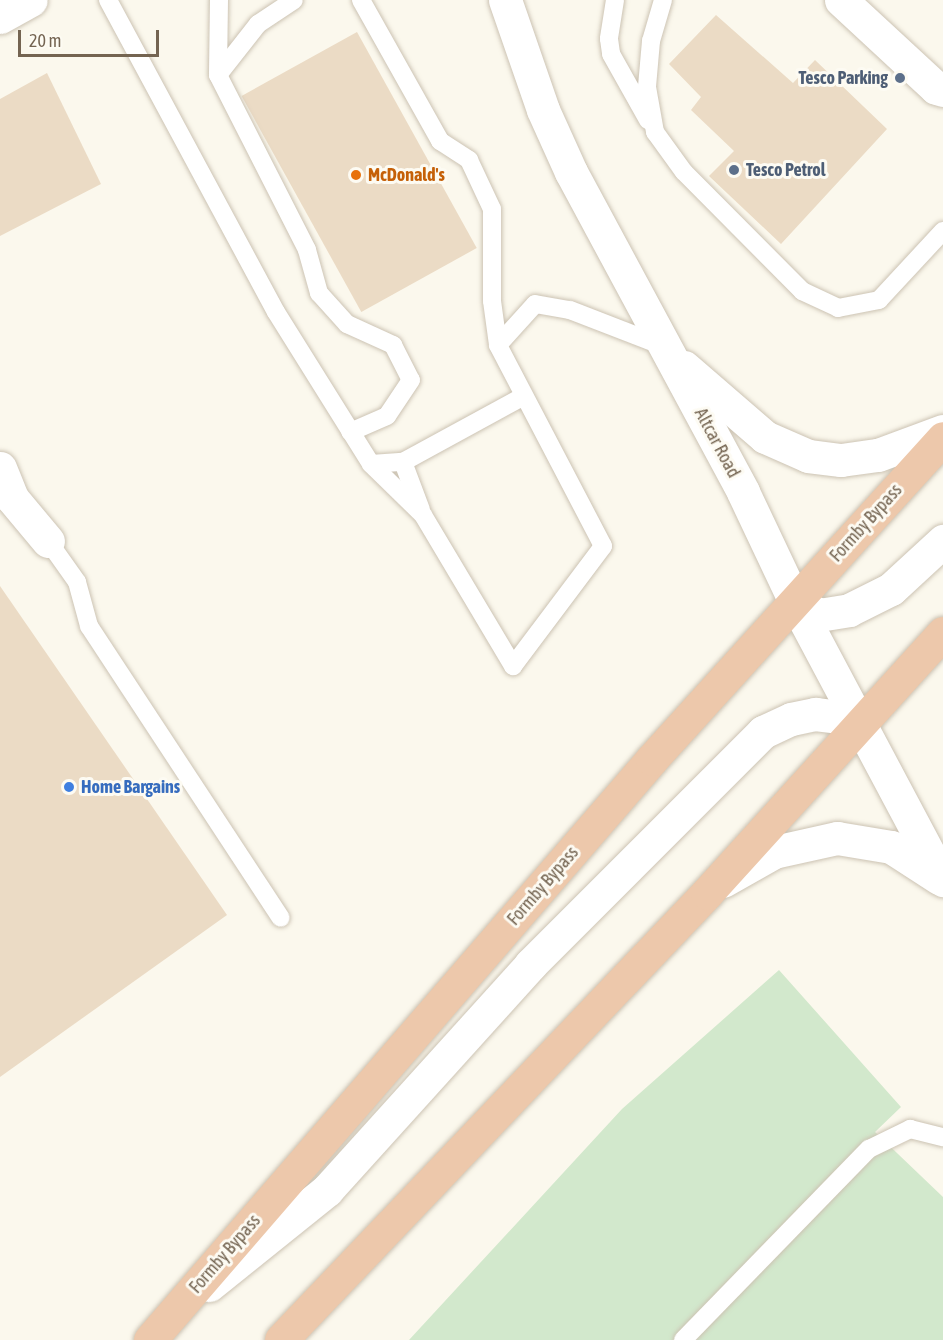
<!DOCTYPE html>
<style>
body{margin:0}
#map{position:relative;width:943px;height:1340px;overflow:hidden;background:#fbf8ed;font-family:"Asap Condensed",sans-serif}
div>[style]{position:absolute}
.green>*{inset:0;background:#d2e8cc}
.building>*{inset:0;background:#ebdbc5;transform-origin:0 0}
.roads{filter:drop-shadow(0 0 2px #ccc3b3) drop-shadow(0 0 2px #ccc3b3)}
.lane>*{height:18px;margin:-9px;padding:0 9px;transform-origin:9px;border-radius:9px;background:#fff}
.street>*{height:33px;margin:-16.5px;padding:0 16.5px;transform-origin:16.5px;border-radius:16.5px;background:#fff}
.secondary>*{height:33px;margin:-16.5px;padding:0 16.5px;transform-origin:16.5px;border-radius:16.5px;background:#fff}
.highway>*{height:33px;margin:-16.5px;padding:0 16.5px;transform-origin:16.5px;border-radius:16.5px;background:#edc8ab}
.dots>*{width:16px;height:16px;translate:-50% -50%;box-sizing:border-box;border:3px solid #fdfbf3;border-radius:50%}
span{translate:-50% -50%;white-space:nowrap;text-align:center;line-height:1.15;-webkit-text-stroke:6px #fdfbf3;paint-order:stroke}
.service-label{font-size:18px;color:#4e5e75;font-weight:700}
.right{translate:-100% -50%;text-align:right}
.left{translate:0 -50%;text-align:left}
.food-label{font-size:18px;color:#c56008;font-weight:700}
.street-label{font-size:18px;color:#746451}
.shop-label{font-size:18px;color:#366cbe;font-weight:700}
.scale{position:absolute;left:18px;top:30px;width:141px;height:27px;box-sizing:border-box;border:3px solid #746451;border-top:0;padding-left:8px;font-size:18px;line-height:21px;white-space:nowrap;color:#746451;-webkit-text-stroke:4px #fdfbf3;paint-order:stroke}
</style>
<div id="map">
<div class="green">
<div style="clip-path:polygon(779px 970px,901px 1107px,875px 1132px,943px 1197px,943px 1340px,409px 1340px,622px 1109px)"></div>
</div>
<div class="building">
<div style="clip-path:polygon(716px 15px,793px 83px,815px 60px,887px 129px,781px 244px,709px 176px,734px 151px,691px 110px,701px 97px,669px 64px)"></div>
<div style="left:357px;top:32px;width:247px;height:132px;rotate:61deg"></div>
<div style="clip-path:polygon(47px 73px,101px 184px,0 236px,0 99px)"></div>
<div style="clip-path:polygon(0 586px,227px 915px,0 1077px)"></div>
</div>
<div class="roads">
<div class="lane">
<div style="left:108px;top:0;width:354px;rotate:61.7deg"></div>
<div style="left:276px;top:312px;width:179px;rotate:58deg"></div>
<div style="left:371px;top:464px;width:73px;rotate:44.4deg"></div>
<div style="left:423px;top:515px;width:176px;rotate:59.2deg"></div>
<div style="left:513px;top:666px;width:150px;rotate:-53.1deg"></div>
<div style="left:603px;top:546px;width:227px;rotate:-117.6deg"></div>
<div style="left:498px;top:345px;width:55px;rotate:-47.9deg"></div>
<div style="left:535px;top:304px;width:36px;rotate:10deg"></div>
<div style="left:570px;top:310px;width:100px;rotate:21.2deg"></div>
<div style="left:219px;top:0;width:75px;rotate:90.8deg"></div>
<div style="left:218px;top:75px;width:196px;rotate:63deg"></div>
<div style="left:307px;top:250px;width:45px;rotate:74.4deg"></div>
<div style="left:319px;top:293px;width:42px;rotate:47.9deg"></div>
<div style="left:347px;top:324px;width:51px;rotate:24.5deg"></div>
<div style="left:393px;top:345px;width:39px;rotate:63deg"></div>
<div style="left:411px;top:380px;width:43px;rotate:123.7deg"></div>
<div style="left:387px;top:416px;width:40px;rotate:156.6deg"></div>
<div style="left:361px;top:0;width:162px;rotate:60.7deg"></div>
<div style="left:440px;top:141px;width:35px;rotate:33deg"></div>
<div style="left:469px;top:160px;width:54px;rotate:64.9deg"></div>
<div style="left:492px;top:209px;width:92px;rotate:90deg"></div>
<div style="left:492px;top:301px;width:44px;rotate:82.2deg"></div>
<div style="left:615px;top:0;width:39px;rotate:99deg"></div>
<div style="left:609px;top:39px;width:15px;rotate:82deg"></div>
<div style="left:611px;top:54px;width:76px;rotate:60.7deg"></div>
<div style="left:663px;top:0;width:43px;rotate:106.3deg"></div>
<div style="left:651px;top:41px;width:46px;rotate:95deg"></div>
<div style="left:647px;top:87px;width:46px;rotate:79.9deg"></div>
<div style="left:655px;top:132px;width:49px;rotate:54.1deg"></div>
<div style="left:684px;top:172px;width:168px;rotate:45.2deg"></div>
<div style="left:802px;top:291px;width:40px;rotate:25deg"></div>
<div style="left:838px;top:308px;width:42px;rotate:-11deg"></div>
<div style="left:879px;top:300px;width:94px;rotate:-47.2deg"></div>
<div style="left:218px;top:75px;width:65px;rotate:-51.9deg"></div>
<div style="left:258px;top:24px;width:43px;rotate:-33.7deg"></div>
<div style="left:403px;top:462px;width:51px;rotate:69.4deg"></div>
<div style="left:371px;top:464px;width:32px;rotate:-4deg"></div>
<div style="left:403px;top:462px;width:136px;rotate:-28.6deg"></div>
<div style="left:48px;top:541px;width:50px;rotate:54.7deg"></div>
<div style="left:77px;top:582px;width:46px;rotate:74.7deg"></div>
<div style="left:89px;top:626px;width:349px;rotate:56.7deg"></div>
<div style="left:683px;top:1340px;width:267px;rotate:-45.8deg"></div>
<div style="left:869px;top:1149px;width:46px;rotate:-26deg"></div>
<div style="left:910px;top:1129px;width:34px;rotate:14deg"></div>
</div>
<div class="street">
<div style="left:841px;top:0;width:129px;rotate:42.8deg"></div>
<div style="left:936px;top:88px;width:7px;rotate:16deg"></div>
<div style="left:0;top:17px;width:35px;rotate:-29deg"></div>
<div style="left:0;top:468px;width:32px;rotate:68deg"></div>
<div style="left:12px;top:498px;width:56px;rotate:50.1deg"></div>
</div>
<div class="secondary">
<div style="left:505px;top:0;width:116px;rotate:70.9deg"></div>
<div style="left:543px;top:110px;width:68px;rotate:65.7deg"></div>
<div style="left:571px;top:172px;width:363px;rotate:61.7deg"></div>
<div style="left:743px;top:492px;width:122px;rotate:64.7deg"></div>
<div style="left:795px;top:602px;width:315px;rotate:62deg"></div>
<div style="left:684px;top:367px;width:107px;rotate:40.8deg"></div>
<div style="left:765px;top:437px;width:47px;rotate:23.8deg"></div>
<div style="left:808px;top:456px;width:33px;rotate:7deg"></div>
<div style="left:841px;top:460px;width:37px;rotate:-8deg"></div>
<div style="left:878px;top:455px;width:69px;rotate:-20.3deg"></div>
<div style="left:795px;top:602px;width:27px;rotate:28deg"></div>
<div style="left:819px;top:615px;width:30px;rotate:-9deg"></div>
<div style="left:849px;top:610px;width:47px;rotate:-26.6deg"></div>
<div style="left:891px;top:589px;width:71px;rotate:-42.7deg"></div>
<div style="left:723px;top:881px;width:59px;rotate:-29.6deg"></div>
<div style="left:774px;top:852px;width:65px;rotate:-12.5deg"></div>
<div style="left:837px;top:838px;width:55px;rotate:9.5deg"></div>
<div style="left:891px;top:847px;width:57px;rotate:32.9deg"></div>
<div style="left:209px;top:1285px;width:151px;rotate:-38.8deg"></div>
<div style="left:327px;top:1190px;width:303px;rotate:-47.9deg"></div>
<div style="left:530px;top:965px;width:330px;rotate:-45deg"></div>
<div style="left:763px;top:732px;width:31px;rotate:-25deg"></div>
<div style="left:791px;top:719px;width:25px;rotate:-12deg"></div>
<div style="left:815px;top:714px;width:34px;rotate:7deg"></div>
<div style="left:849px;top:718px;width:15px;rotate:37deg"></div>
</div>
<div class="highway">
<div style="left:150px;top:1340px;width:768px;rotate:-49.17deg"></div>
<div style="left:652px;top:759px;width:433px;rotate:-47.8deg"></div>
<div style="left:281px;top:1340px;width:617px;rotate:-46.38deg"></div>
<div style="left:707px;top:893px;width:351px;rotate:-47.8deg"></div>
</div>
</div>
<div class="dots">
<div style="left:900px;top:78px;background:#5c6f8a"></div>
<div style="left:734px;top:170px;background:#5c6f8a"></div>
<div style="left:356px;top:175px;background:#e8710a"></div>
<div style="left:69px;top:787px;background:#3f7fe0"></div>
</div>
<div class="service-label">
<span class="right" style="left:888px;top:78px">Tesco Parking</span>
<span class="left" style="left:746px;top:170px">Tesco Petrol</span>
</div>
<div class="food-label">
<span class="left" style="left:368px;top:175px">McDonald's</span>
</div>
<div class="street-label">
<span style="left:717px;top:443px;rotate:62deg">Altcar Road</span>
<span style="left:866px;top:523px;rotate:-48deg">Formby Bypass</span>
<span style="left:543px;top:886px;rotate:-49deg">Formby Bypass</span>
<span style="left:225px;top:1254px;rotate:-49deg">Formby Bypass</span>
</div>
<div class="shop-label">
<span class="left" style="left:81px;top:787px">Home Bargains</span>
</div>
<div class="scale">20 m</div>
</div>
